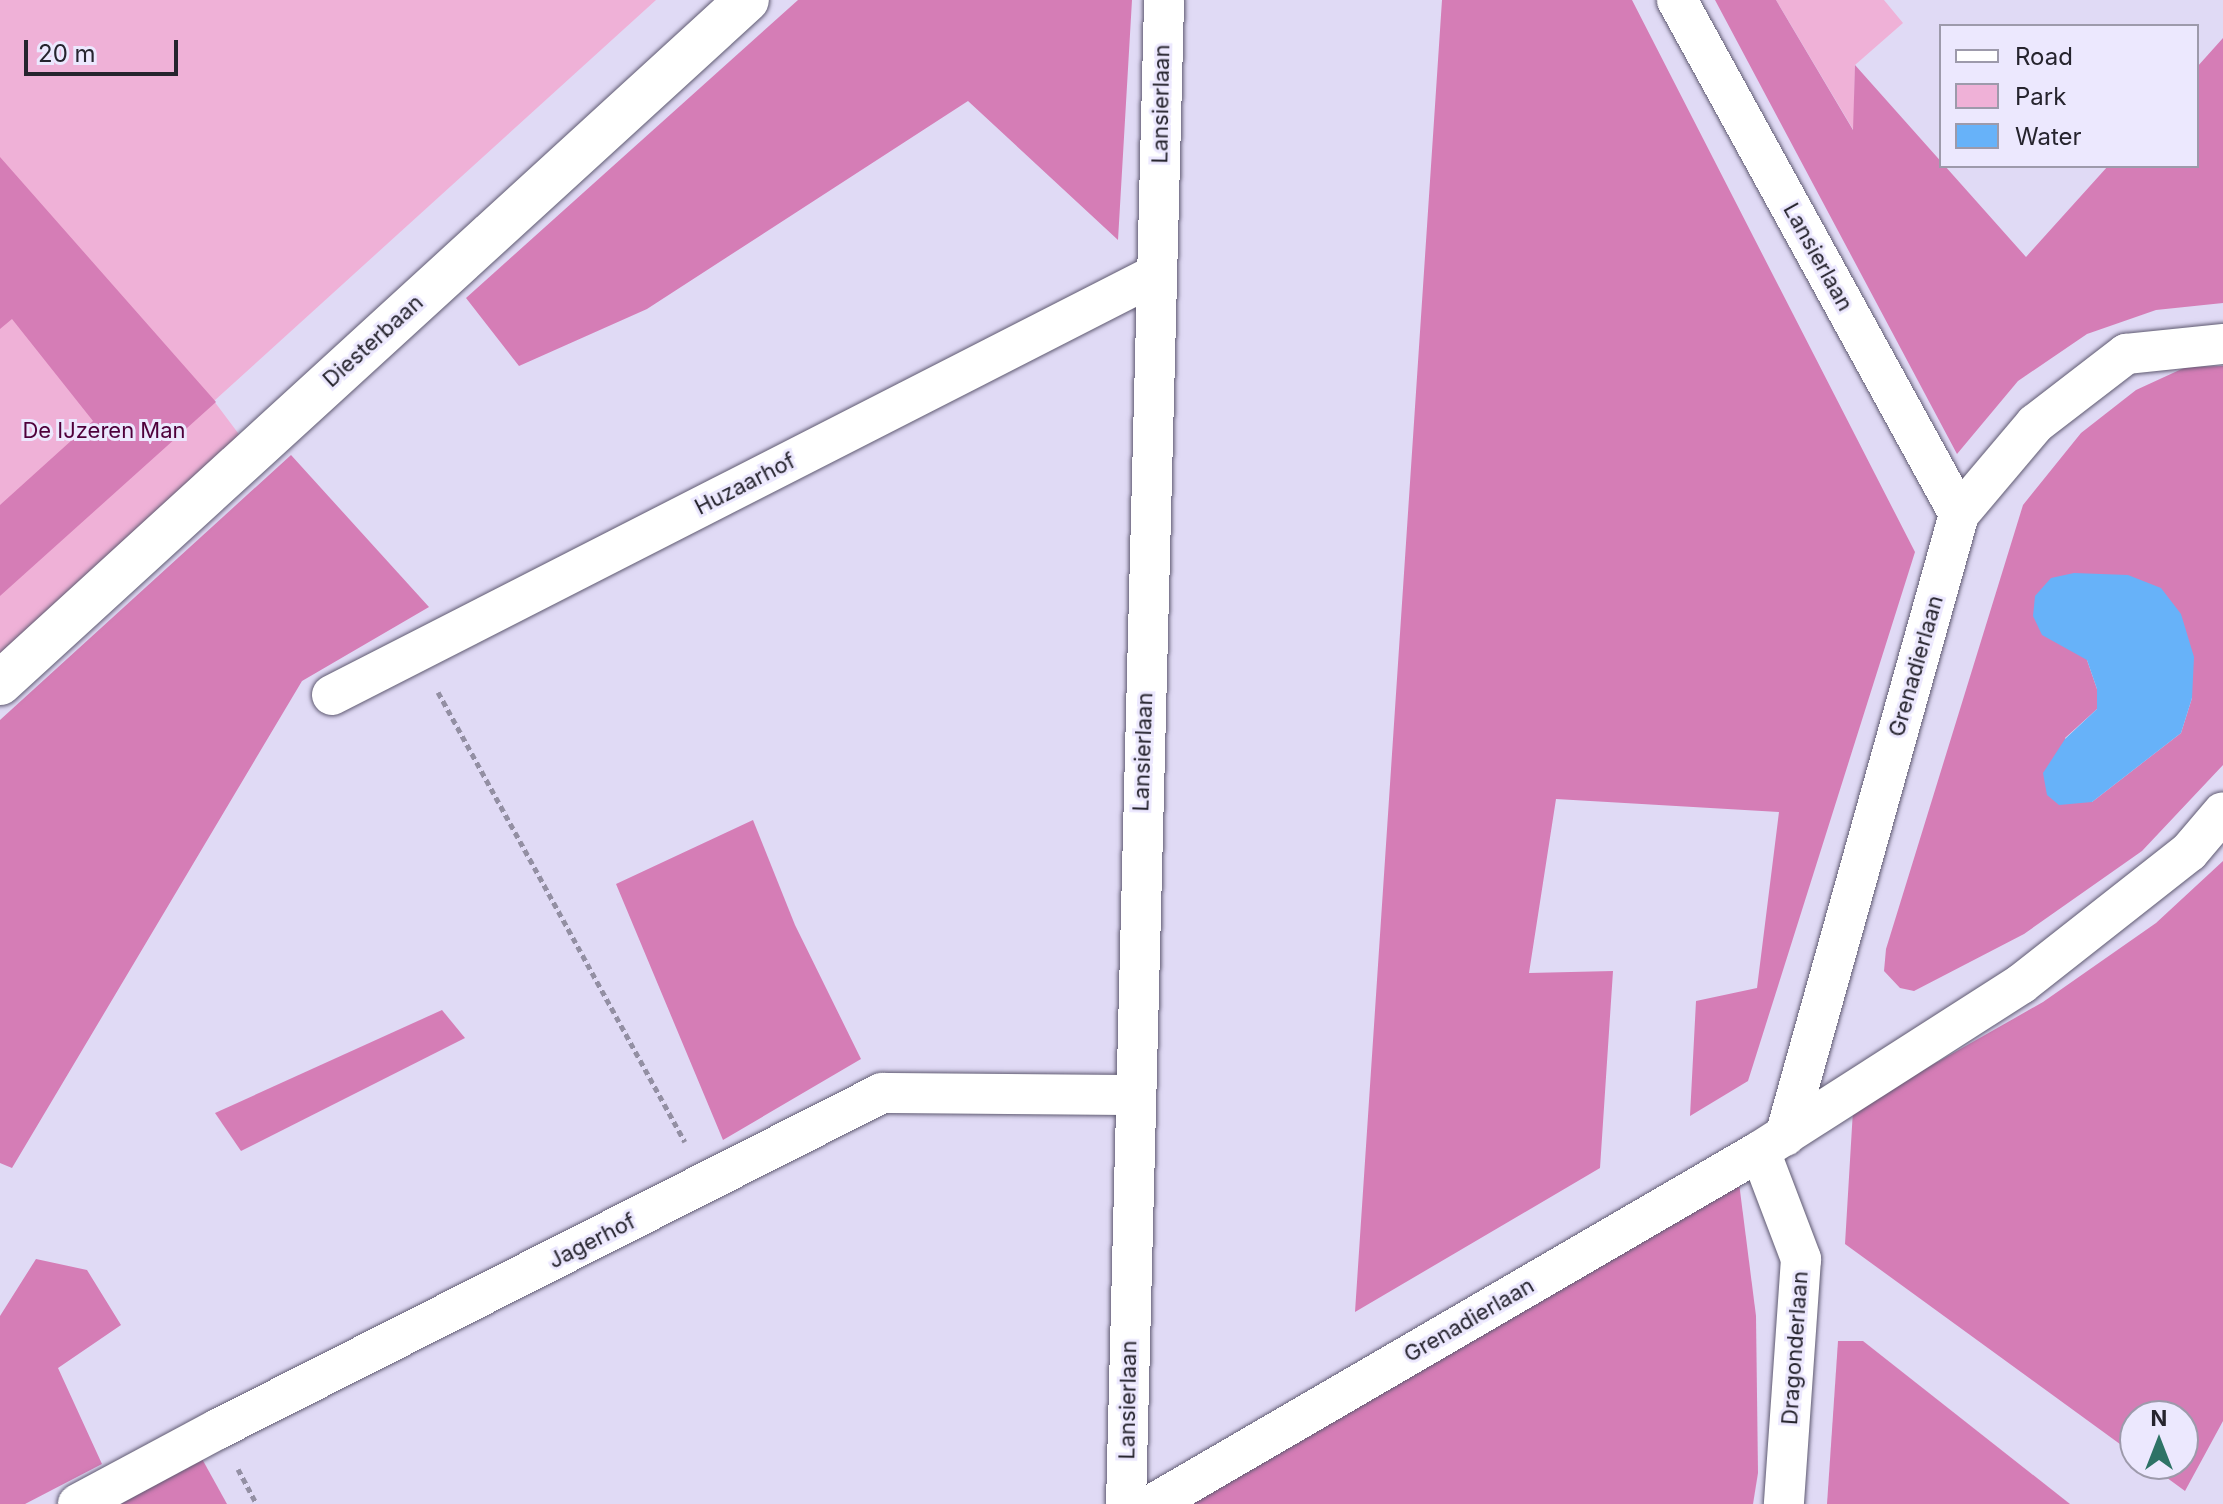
<!DOCTYPE html>
<style>
body{margin:0}
#map{position:relative;width:2223px;height:1504px;overflow:hidden;background:#e0daf5;font-family:Inter,sans-serif}
div>[style]{position:absolute}
.green>*{inset:0;background:#efb1d7}
.forest>*{inset:0;background:#d57db6}
.water>*{inset:0;background:#67b2f9}
.path>*{height:5px;margin-top:-2.5px;transform-origin:0;background:repeating-linear-gradient(90deg,#938fa3 0 6px,transparent 0 10px)}
.roads{filter:drop-shadow(0 0 2px #5f5a71) drop-shadow(0 0 2px #5f5a71)}
.minor>*{height:40px;margin:-20px;padding:0 20px;transform-origin:20px;border-radius:20px;background:#fff}
.tertiary>*{height:44px;margin:-22px;padding:0 22px;transform-origin:22px;border-radius:22px;background:#fff}
span{translate:-50% -50%;white-space:nowrap;text-align:center;line-height:1.15;-webkit-text-stroke:6px #ece8fe;paint-order:stroke}
.street-label{font-size:22px;color:#26242e}
.park-label{font-size:22px;color:#4f003b}
.legend{position:absolute;left:1939px;top:24px;width:260px;height:144px;box-sizing:border-box;background:#ece8fe;border:2px solid #9d9aab;margin:0;padding:10px 14px;list-style:none;font-size:24px;color:#26242e}
.legend li{display:flex;align-items:center;gap:16px;height:40px}
.legend b{width:40px;border:2px solid #9d9aab}
.north{position:absolute;left:2119px;top:1400px;width:80px;height:80px;box-sizing:border-box;background:#ece8fe;border:2px solid #9d9aab;border-radius:50%;rotate:0deg;font-size:22px;font-weight:700;line-height:32px;text-align:center;color:#26242e}
.north::after{content:'';display:block;margin:auto;width:28px;height:36px;background:#2e7366;clip-path:polygon(50% 0,100% 100%,50% 72%,0 100%)}
.scale{position:absolute;left:24px;top:40px;width:154px;height:36px;box-sizing:border-box;border:4px solid #26242e;border-top:0;padding-left:10px;font-size:24px;line-height:28px;white-space:nowrap;color:#26242e;-webkit-text-stroke:6px #ece8fe;paint-order:stroke}
</style>
<div id="map">
<div class="green">
<div style="clip-path:polygon(0 0,656px 0,214px 401px,247px 445px,0 664px)"></div>
<div style="clip-path:polygon(1776px 0,1884px 0,1903px 23px,1855px 65px,1854px 131px)"></div>
</div>
<div class="forest">
<div style="clip-path:polygon(798px 0,1132px 0,1118px 240px,968px 101px,647px 309px,519px 366px,466px 298px)"></div>
<div style="clip-path:polygon(1442px 0,1632px 0,1915px 552px,1748px 1081px,1690px 1116px,1696px 1001px,1757px 988px,1779px 812px,1556px 799px,1529px 973px,1613px 971px,1600px 1168px,1355px 1312px)"></div>
<div style="clip-path:polygon(1715px 0,1776px 0,1853px 130px,1855px 65px,2026px 257px,2108px 166px,2197px 166px,2197px 67px,2223px 38px,2223px 303px,2156px 310px,2087px 334px,2018px 381px,1957px 454px)"></div>
<div style="clip-path:polygon(0 157px,216px 402px,0 596px,0 505px,93px 421px,12px 319px,0 329px)"></div>
<div style="clip-path:polygon(evenodd,2223px 366px,2223px 765px,2142px 851px,2024px 934px,1914px 991px,1900px 988px,1884px 971px,1886px 949px,2023px 505px,2081px 433px,2136px 390px,2186px 367px,2223px 366px,2087px 660px,2192px 698px,2181px 733px,2092px 802px,2065px 738px,2097px 709px,2097px 689px,2087px 660px)"></div>
<div style="clip-path:polygon(291px 455px,429px 607px,302px 681px,12px 1168px,0 1163px,0 720px)"></div>
<div style="clip-path:polygon(753px 820px,795px 925px,861px 1059px,723px 1140px,616px 884px)"></div>
<div style="clip-path:polygon(2223px 861px,2223px 1421px,2185px 1491px,2148px 1464px,2183px 1464px,2183px 1416px,2135px 1416px,2135px 1455px,1845px 1244px,1853px 1110px,2043px 1002px,2156px 923px)"></div>
<div style="clip-path:polygon(442px 1010px,465px 1038px,241px 1151px,215px 1113px)"></div>
<div style="clip-path:polygon(1738px 1175px,1756px 1316px,1758px 1473px,1753px 1504px,1157px 1504px)"></div>
<div style="clip-path:polygon(36px 1259px,87px 1270px,121px 1325px,58px 1368px,102px 1464px,25px 1504px,0 1504px,0 1316px)"></div>
<div style="clip-path:polygon(1838px 1341px,1863px 1341px,2070px 1504px,1827px 1504px)"></div>
<div style="clip-path:polygon(201px 1457px,227px 1504px,121px 1504px)"></div>
</div>
<div class="water">
<div style="clip-path:polygon(2074px 573px,2128px 575px,2161px 588px,2181px 614px,2194px 657px,2192px 698px,2181px 733px,2092px 802px,2059px 805px,2047px 795px,2043px 773px,2065px 739px,2097px 709px,2097px 689px,2087px 660px,2042px 635px,2033px 616px,2035px 596px,2051px 578px)"></div>
</div>
<div class="path">
<div style="left:438px;top:692px;width:513px;rotate:61.24deg"></div>
<div style="left:238px;top:1469px;width:40px;rotate:62deg"></div>
</div>
<div class="roads">
<div class="minor">
<div style="left:1677px;top:0;width:586px;rotate:61.25deg"></div>
<div style="left:332px;top:695px;width:926px;rotate:-27.04deg"></div>
<div style="left:1785px;top:1136px;width:646px;rotate:-74.37deg"></div>
<div style="left:1959px;top:514px;width:118px;rotate:-49.8deg"></div>
<div style="left:2035px;top:424px;width:115px;rotate:-37.6deg"></div>
<div style="left:2126px;top:354px;width:98px;rotate:-5.9deg"></div>
<div style="left:1760px;top:1151px;width:116px;rotate:69.2deg"></div>
<div style="left:1801px;top:1259px;width:246px;rotate:94deg"></div>
<div style="left:78px;top:1504px;width:159px;rotate:-28.2deg"></div>
<div style="left:218px;top:1429px;width:744px;rotate:-26.84deg"></div>
<div style="left:882px;top:1093px;width:252px;rotate:0.5deg"></div>
<div style="left:1126px;top:1504px;width:1504px;rotate:-88.55deg"></div>
<div style="left:1153px;top:1504px;width:702px;rotate:-30.18deg"></div>
<div style="left:1760px;top:1151px;width:310px;rotate:-32.6deg"></div>
<div style="left:2021px;top:984px;width:214px;rotate:-38.2deg"></div>
<div style="left:2189px;top:852px;width:52px;rotate:-49.6deg"></div>
</div>
<div class="tertiary">
<div style="left:0;top:683px;width:1012px;rotate:-42.44deg"></div>
</div>
</div>
<div class="street-label">
<span style="left:1161px;top:104px;rotate:-89deg">Lansierlaan</span>
<span style="left:1818px;top:257px;rotate:61deg">Lansierlaan</span>
<span style="left:373px;top:341px;rotate:-42deg">Diesterbaan</span>
<span style="left:745px;top:484px;rotate:-27deg">Huzaarhof</span>
<span style="left:1916px;top:666px;rotate:-74deg">Grenadierlaan</span>
<span style="left:1143px;top:752px;rotate:-88deg">Lansierlaan</span>
<span style="left:592px;top:1241px;rotate:-27deg">Jagerhof</span>
<span style="left:1469px;top:1320px;rotate:-30deg">Grenadierlaan</span>
<span style="left:1795px;top:1348px;rotate:-86deg">Dragonderlaan</span>
<span style="left:1128px;top:1400px;rotate:-89deg">Lansierlaan</span>
</div>
<div class="park-label">
<span style="left:104px;top:431px">De IJzeren Man</span>
</div>
<ul class="legend">
<li><b style="height:10px;background:#fff"></b>Road</li>
<li><b style="height:22px;background:#efb1d7"></b>Park</li>
<li><b style="height:22px;background:#67b2f9"></b>Water</li>
</ul>
<div class="north">N</div>
<div class="scale">20 m</div>
</div>
